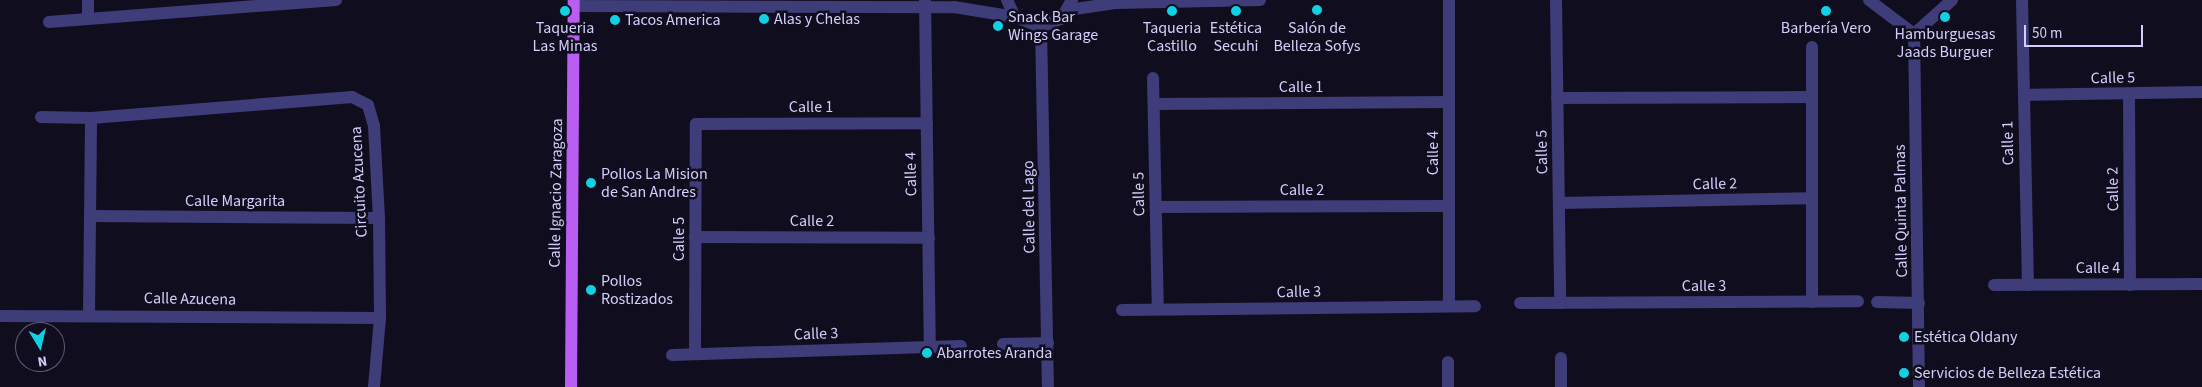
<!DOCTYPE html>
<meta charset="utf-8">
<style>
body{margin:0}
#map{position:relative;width:2202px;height:387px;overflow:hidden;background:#100e1e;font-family:"Source Sans 3",sans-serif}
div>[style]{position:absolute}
.minor>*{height:12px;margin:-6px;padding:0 6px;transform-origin:6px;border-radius:6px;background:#3e3c79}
.major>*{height:12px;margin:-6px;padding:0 6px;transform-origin:6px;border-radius:6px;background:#ba5ef3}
.dots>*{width:14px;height:14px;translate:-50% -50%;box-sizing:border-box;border:2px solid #100e1e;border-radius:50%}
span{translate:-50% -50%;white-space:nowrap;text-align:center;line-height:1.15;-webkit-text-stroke:5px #100e1e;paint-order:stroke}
.poi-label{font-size:16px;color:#d3cefb}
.left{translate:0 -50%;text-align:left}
.street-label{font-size:16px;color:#d3cefb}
.north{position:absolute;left:15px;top:322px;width:50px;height:50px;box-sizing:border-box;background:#100e1e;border:1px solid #5e5b76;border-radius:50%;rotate:171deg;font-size:14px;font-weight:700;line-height:20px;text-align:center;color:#d3cefb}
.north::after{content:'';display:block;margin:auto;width:18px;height:22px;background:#11d0e4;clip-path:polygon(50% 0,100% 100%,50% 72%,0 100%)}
.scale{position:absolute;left:2024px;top:25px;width:119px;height:22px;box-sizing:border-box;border:2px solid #d3cefb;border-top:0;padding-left:6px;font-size:15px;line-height:18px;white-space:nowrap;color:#d3cefb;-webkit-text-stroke:4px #100e1e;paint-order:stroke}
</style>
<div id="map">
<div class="minor">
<div style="left:88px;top:0;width:16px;rotate:90deg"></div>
<div style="left:925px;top:0;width:347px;rotate:89.2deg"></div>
<div style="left:1007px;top:0;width:19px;rotate:65deg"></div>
<div style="left:1015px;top:17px;width:28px;rotate:21deg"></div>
<div style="left:1041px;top:27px;width:22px;rotate:-22deg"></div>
<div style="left:1061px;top:19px;width:22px;rotate:-60deg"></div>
<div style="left:1556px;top:0;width:303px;rotate:89.2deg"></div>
<div style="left:1869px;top:0;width:56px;rotate:37.1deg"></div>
<div style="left:2022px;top:0;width:285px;rotate:88.8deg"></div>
<div style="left:574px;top:6px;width:380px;rotate:0.2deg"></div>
<div style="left:954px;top:7px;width:62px;rotate:9.3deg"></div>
<div style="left:1068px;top:10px;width:49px;rotate:-8.3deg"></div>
<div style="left:1116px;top:3px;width:144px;rotate:-1.2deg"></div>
<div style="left:49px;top:22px;width:288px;rotate:-4.4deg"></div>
<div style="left:1041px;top:27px;width:360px;rotate:88.9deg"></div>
<div style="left:1153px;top:78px;width:231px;rotate:88.8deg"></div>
<div style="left:2129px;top:94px;width:191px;rotate:89.7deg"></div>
<div style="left:2024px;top:95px;width:178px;rotate:-1deg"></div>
<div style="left:1557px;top:98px;width:255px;rotate:-0.2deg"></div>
<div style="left:1154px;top:104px;width:295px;rotate:-0.4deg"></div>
<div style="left:41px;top:117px;width:50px;rotate:1.1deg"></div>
<div style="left:91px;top:118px;width:262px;rotate:-4.6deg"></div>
<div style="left:352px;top:97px;width:18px;rotate:27deg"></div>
<div style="left:368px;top:105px;width:22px;rotate:74deg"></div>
<div style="left:374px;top:126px;width:92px;rotate:86.9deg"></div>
<div style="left:379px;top:218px;width:100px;rotate:89.4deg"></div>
<div style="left:380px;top:318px;width:69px;rotate:95deg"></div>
<div style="left:1559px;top:203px;width:253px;rotate:-1.1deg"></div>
<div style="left:1156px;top:207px;width:293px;rotate:-0.2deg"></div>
<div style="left:91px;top:216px;width:288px;rotate:0.4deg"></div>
<div style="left:695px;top:237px;width:234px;rotate:0.2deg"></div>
<div style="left:1994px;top:285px;width:208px;rotate:-0.3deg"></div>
<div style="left:1812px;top:302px;width:255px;rotate:-90deg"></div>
<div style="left:1877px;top:302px;width:42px;rotate:1.4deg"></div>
<div style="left:1520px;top:303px;width:338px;rotate:-0.3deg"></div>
<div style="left:1449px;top:306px;width:306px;rotate:-90deg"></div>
<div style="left:1122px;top:310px;width:353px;rotate:-0.6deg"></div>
<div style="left:89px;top:314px;width:196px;rotate:-89.4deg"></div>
<div style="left:0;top:316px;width:380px;rotate:0.3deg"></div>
<div style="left:1003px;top:344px;width:45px;rotate:-1.3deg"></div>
<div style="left:695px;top:354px;width:230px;rotate:-89.8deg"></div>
<div style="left:696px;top:124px;width:231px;rotate:-0.2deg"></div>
<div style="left:672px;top:355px;width:289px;rotate:-1.8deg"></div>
<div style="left:1561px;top:358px;width:29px;rotate:90deg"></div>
<div style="left:1448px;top:387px;width:25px;rotate:-90deg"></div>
<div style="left:1919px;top:387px;width:353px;rotate:-90.8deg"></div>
<div style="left:1914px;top:34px;width:51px;rotate:-41.8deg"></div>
</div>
<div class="major">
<div style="left:571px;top:387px;width:387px;rotate:-89.6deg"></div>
</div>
<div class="dots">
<div style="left:1317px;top:10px;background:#11d0e4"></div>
<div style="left:565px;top:11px;background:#11d0e4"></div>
<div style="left:1172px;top:11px;background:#11d0e4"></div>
<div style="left:1236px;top:11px;background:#11d0e4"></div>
<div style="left:1826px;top:11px;background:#11d0e4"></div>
<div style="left:1945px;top:17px;background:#11d0e4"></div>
<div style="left:764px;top:19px;background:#11d0e4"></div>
<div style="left:615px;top:20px;background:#11d0e4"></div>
<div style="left:998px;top:26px;background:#11d0e4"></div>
<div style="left:591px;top:183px;background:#11d0e4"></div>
<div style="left:591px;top:290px;background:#11d0e4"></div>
<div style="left:1904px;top:337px;background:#11d0e4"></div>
<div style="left:927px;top:353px;background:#11d0e4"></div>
<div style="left:1904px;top:373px;background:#11d0e4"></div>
</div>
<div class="poi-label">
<span class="left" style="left:1008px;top:26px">Snack Bar<br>Wings Garage</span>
<span class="left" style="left:774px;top:19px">Alas y Chelas</span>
<span class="left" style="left:625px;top:20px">Tacos America</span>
<span style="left:565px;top:37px">Taqueria<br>Las Minas</span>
<span style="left:1172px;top:37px">Taqueria<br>Castillo</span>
<span style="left:1236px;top:37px">Estética<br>Secuhi</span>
<span style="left:1317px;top:37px">Salón de<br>Belleza Sofys</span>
<span style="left:1826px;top:28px">Barbería Vero</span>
<span style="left:1945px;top:43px">Hamburguesas<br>Jaads Burguer</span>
<span class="left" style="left:601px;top:183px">Pollos La Mision<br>de San Andres</span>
<span class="left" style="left:601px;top:290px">Pollos<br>Rostizados</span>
<span class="left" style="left:1914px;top:337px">Estética Oldany</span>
<span class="left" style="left:937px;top:353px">Abarrotes Aranda</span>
<span class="left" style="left:1914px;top:373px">Servicios de Belleza Estética</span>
</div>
<div class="street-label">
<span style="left:2113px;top:78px;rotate:-1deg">Calle 5</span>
<span style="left:1301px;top:87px">Calle 1</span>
<span style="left:811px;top:107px">Calle 1</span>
<span style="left:2008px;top:143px;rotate:-91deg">Calle 1</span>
<span style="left:1542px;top:152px;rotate:-91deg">Calle 5</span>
<span style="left:1433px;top:153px;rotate:-90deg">Calle 4</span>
<span style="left:911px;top:174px;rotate:-91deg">Calle 4</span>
<span style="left:359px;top:182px;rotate:-93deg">Circuito Azucena</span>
<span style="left:1715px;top:184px;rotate:-1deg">Calle 2</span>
<span style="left:2113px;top:189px;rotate:-91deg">Calle 2</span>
<span style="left:1302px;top:190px">Calle 2</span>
<span style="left:556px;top:193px;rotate:-89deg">Calle Ignacio Zaragoza</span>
<span style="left:1139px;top:194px;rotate:-91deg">Calle 5</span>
<span style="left:235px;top:201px">Calle Margarita</span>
<span style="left:1029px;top:207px;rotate:-91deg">Calle del Lago</span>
<span style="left:1901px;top:211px;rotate:-91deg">Calle Quinta Palmas</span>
<span style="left:812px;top:221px">Calle 2</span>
<span style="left:679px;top:239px;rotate:-90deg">Calle 5</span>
<span style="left:2098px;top:268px">Calle 4</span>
<span style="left:1704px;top:286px">Calle 3</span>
<span style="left:1299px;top:292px;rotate:-1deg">Calle 3</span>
<span style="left:190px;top:299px;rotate:1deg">Calle Azucena</span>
<span style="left:816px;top:334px;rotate:-2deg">Calle 3</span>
</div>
<div class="north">N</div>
<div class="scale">50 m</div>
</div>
